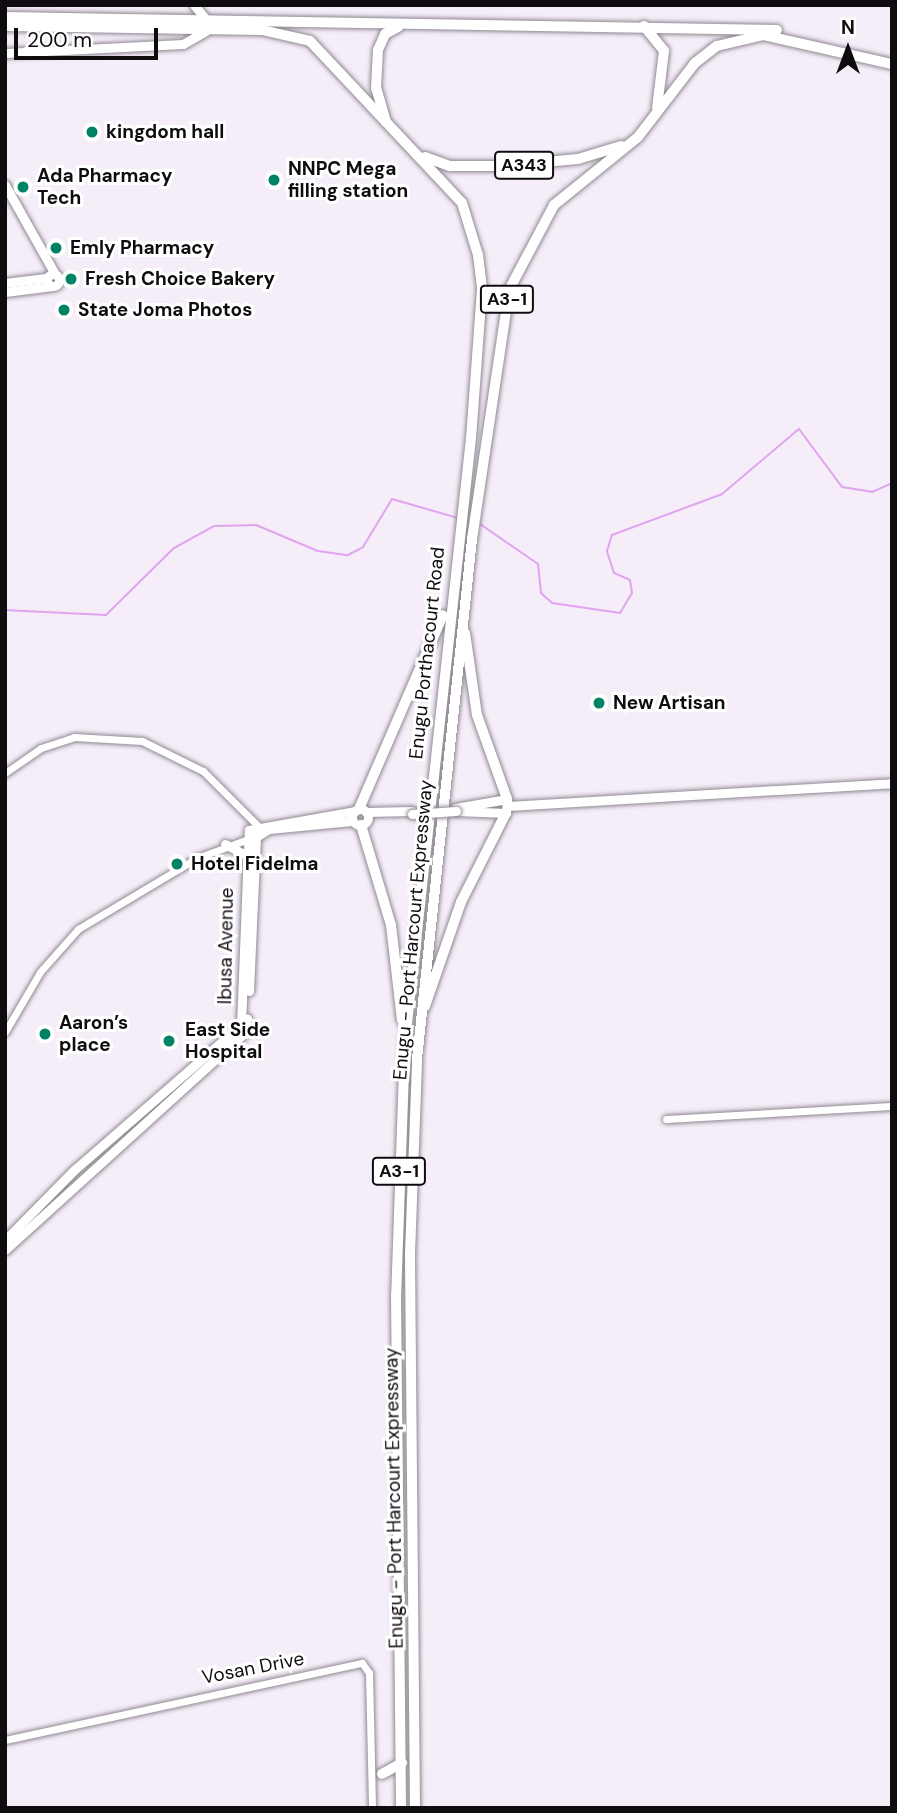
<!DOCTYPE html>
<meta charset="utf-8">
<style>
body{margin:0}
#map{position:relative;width:897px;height:1813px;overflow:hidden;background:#f5edf8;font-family:"DM Sans",sans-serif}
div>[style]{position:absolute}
.stream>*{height:2px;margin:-1px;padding:0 1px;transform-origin:1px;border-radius:1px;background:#e1a4f0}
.roads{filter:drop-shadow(0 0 2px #908992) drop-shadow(0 0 2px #908992)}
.minor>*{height:7px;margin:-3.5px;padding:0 3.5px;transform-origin:3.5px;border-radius:3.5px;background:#fff}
.major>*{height:9px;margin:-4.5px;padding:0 4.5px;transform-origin:4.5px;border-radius:4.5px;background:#fff}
.major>.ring{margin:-4.5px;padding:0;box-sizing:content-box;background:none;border:9px solid #fff;border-radius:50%}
.highway>*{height:10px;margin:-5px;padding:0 5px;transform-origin:5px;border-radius:5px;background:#fff}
.bridges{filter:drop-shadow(0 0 2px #908992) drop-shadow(0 0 2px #908992)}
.major-bridge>*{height:9px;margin:-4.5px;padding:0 4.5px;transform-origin:4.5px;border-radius:4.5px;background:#fff}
.dots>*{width:19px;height:19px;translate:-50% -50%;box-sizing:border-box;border:4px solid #fff;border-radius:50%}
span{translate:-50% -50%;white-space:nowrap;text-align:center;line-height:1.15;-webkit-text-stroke:6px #fff;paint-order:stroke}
.shield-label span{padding:2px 5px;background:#fff;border:2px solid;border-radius:5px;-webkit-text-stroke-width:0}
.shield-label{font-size:18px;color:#0f0c10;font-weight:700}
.poi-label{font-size:19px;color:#0f0c10;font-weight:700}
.left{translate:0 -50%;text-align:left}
.street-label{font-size:19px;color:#0f0c10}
.frame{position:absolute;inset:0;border:7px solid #0f0c10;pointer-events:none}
.north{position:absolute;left:813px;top:14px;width:70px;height:70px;-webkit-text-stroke:5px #fff;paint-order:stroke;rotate:0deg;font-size:19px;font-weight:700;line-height:28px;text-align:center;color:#0f0c10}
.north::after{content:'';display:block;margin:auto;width:24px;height:32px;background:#0f0c10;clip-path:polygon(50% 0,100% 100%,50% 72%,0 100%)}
.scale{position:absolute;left:14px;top:28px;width:144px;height:32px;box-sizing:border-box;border:4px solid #0f0c10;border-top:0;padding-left:9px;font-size:21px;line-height:24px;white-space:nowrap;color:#0f0c10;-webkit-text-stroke:5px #fff;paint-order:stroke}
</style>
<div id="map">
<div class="stream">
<div style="left:480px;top:524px;width:70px;rotate:34.6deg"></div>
<div style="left:538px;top:564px;width:29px;rotate:84deg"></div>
<div style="left:541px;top:593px;width:15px;rotate:42deg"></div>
<div style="left:552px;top:603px;width:69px;rotate:8.4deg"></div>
<div style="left:620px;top:613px;width:23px;rotate:-59deg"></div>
<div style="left:632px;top:593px;width:13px;rotate:-99deg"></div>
<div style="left:630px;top:580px;width:17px;rotate:-156deg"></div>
<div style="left:614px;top:573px;width:23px;rotate:-108deg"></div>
<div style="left:607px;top:551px;width:17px;rotate:-73deg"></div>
<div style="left:612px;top:535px;width:117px;rotate:-20.4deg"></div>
<div style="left:722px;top:494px;width:101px;rotate:-40.2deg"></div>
<div style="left:799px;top:429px;width:72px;rotate:53.4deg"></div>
<div style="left:842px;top:487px;width:30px;rotate:9deg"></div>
<div style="left:872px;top:492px;width:22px;rotate:-24deg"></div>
<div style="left:5px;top:610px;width:101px;rotate:2.8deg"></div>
<div style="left:106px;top:615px;width:95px;rotate:-44.6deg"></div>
<div style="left:174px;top:548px;width:46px;rotate:-28.8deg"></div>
<div style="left:214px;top:526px;width:42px;rotate:-1.4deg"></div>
<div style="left:256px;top:525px;width:67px;rotate:22.8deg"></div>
<div style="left:318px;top:551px;width:30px;rotate:8deg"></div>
<div style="left:348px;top:555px;width:17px;rotate:-28deg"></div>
<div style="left:363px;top:547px;width:56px;rotate:-58.9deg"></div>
<div style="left:392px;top:499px;width:69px;rotate:16.1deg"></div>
</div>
<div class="roads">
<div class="minor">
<div style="left:5px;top:773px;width:44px;rotate:-34.8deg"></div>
<div style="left:41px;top:748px;width:35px;rotate:-18deg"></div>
<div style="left:74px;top:737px;width:68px;rotate:3.4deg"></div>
<div style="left:142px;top:741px;width:68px;rotate:26.2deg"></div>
<div style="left:203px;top:771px;width:85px;rotate:45deg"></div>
<div style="left:5px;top:1032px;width:69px;rotate:-59.7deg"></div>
<div style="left:40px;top:972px;width:57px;rotate:-48.5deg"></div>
<div style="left:78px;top:929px;width:139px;rotate:-30.8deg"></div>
<div style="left:197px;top:858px;width:58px;rotate:-20.3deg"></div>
<div style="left:666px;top:1119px;width:226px;rotate:-3.3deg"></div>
<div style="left:5px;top:1740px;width:365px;rotate:-12.2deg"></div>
<div style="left:362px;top:1663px;width:12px;rotate:55deg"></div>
<div style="left:369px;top:1673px;width:135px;rotate:88.7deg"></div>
</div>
<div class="major">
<div style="left:194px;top:5px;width:16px;rotate:50deg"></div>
<div style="left:5px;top:53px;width:178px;rotate:-2.9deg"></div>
<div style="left:183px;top:44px;width:28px;rotate:-30deg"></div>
<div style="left:5px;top:185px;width:102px;rotate:60.7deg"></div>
<div class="ring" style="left:47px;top:274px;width:3px;height:3px"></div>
<div style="left:5px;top:283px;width:41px;rotate:-7deg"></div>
<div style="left:5px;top:292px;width:48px;rotate:-7.1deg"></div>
<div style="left:508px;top:806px;width:385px;rotate:-3.4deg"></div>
<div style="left:455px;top:808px;width:53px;rotate:-9.8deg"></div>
<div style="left:507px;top:799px;width:14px;rotate:94deg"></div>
<div style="left:506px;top:813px;width:50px;rotate:-177.7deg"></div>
<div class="ring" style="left:352px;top:809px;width:7px;height:7px"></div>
<div style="left:366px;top:812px;width:46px;rotate:-1.2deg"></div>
<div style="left:225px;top:844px;width:21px;rotate:28deg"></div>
<div style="left:249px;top:991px;width:154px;rotate:-87.4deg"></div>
<div style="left:256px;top:837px;width:15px;rotate:-32deg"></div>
<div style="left:269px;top:829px;width:83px;rotate:-5.5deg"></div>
<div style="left:5px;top:1240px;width:97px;rotate:-45.4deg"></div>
<div style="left:73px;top:1171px;width:223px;rotate:-41deg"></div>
<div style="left:241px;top:1025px;width:195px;rotate:-87.7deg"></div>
<div style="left:249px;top:830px;width:108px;rotate:-10.2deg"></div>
<div style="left:5px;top:1250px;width:321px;rotate:-42.2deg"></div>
<div style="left:243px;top:1034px;width:16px;rotate:-75deg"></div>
</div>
<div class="highway">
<div style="left:5px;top:17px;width:772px;rotate:0.96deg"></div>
<div style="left:5px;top:26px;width:257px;rotate:0.9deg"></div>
<div style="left:262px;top:30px;width:49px;rotate:12.9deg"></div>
<div style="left:310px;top:41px;width:222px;rotate:46.8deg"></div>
<div style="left:462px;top:203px;width:54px;rotate:72.9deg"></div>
<div style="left:478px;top:255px;width:34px;rotate:83deg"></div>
<div style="left:482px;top:289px;width:149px;rotate:94.2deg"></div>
<div style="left:471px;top:438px;width:608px;rotate:96.24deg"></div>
<div style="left:405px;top:1042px;width:253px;rotate:92deg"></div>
<div style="left:396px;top:1295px;width:513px;rotate:89.44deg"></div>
<div style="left:644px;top:26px;width:32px;rotate:51deg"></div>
<div style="left:664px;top:51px;width:57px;rotate:97deg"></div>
<div style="left:386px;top:122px;width:35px;rotate:-106deg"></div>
<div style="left:376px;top:88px;width:38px;rotate:-87deg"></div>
<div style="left:378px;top:50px;width:17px;rotate:-66deg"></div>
<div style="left:385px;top:34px;width:15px;rotate:-28deg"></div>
<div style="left:425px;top:157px;width:27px;rotate:20deg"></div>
<div style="left:450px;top:166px;width:52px"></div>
<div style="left:502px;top:166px;width:76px;rotate:-5.3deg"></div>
<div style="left:578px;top:159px;width:45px;rotate:-16.8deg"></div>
<div style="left:465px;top:633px;width:83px;rotate:81.7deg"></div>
<div style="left:477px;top:715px;width:89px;rotate:70.3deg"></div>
<div style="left:359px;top:809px;width:211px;rotate:-66.6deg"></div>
<div style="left:361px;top:825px;width:104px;rotate:73.3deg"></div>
<div style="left:391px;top:925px;width:96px;rotate:83.4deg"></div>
<div style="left:425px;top:1006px;width:110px;rotate:-70.9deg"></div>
<div style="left:461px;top:902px;width:100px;rotate:-63.2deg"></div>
<div style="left:382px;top:1774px;width:23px;rotate:-29deg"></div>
<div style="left:415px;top:1808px;width:554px;rotate:-90.52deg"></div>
<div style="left:410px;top:1254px;width:195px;rotate:-87.9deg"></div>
<div style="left:417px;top:1059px;width:523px;rotate:-83.96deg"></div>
<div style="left:472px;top:539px;width:252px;rotate:-81.5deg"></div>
<div style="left:509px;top:290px;width:96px;rotate:-62.1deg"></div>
<div style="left:554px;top:205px;width:108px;rotate:-39deg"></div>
<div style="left:638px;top:137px;width:93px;rotate:-52.4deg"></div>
<div style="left:695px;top:63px;width:28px;rotate:-38deg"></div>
<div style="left:717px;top:46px;width:47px;rotate:-13.4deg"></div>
<div style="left:763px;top:35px;width:132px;rotate:12.7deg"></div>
</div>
</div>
<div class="bridges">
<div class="major-bridge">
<div style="left:412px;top:814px;width:44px;rotate:-3.9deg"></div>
</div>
</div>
<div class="dots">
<div style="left:92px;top:132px;background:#008365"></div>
<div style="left:274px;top:180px;background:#008365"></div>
<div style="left:23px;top:187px;background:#008365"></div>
<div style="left:56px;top:248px;background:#008365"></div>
<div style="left:71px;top:279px;background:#008365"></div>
<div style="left:64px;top:310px;background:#008365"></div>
<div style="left:599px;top:703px;background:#008365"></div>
<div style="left:177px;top:864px;background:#008365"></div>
<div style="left:45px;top:1034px;background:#008365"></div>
<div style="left:169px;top:1041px;background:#008365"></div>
</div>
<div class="shield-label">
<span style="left:524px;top:165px">A343</span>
<span style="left:507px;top:299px">A3-1</span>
<span style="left:399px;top:1171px">A3-1</span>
</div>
<div class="poi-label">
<span class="left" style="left:106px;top:132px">kingdom hall</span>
<span class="left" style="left:288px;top:180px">NNPC Mega<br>filling station</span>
<span class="left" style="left:37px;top:187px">Ada Pharmacy<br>Tech</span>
<span class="left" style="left:70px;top:248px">Emly Pharmacy</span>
<span class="left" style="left:85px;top:279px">Fresh Choice Bakery</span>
<span class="left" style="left:78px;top:310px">State Joma Photos</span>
<span class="left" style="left:613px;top:703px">New Artisan</span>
<span class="left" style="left:191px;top:864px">Hotel Fidelma</span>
<span class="left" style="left:59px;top:1034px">Aaron’s<br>place</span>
<span class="left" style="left:185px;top:1041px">East Side<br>Hospital</span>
</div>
<div class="street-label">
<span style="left:427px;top:653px;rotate:-84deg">Enugu Porthacourt Road</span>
<span style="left:413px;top:930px;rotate:-85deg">Enugu - Port Harcourt Expressway</span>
<span style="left:226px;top:946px;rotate:-89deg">Ibusa Avenue</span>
<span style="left:394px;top:1498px;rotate:-91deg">Enugu - Port Harcourt Expressway</span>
<span style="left:253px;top:1668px;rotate:-11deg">Vosan Drive</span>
</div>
<div class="frame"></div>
<div class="north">N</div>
<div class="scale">200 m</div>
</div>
